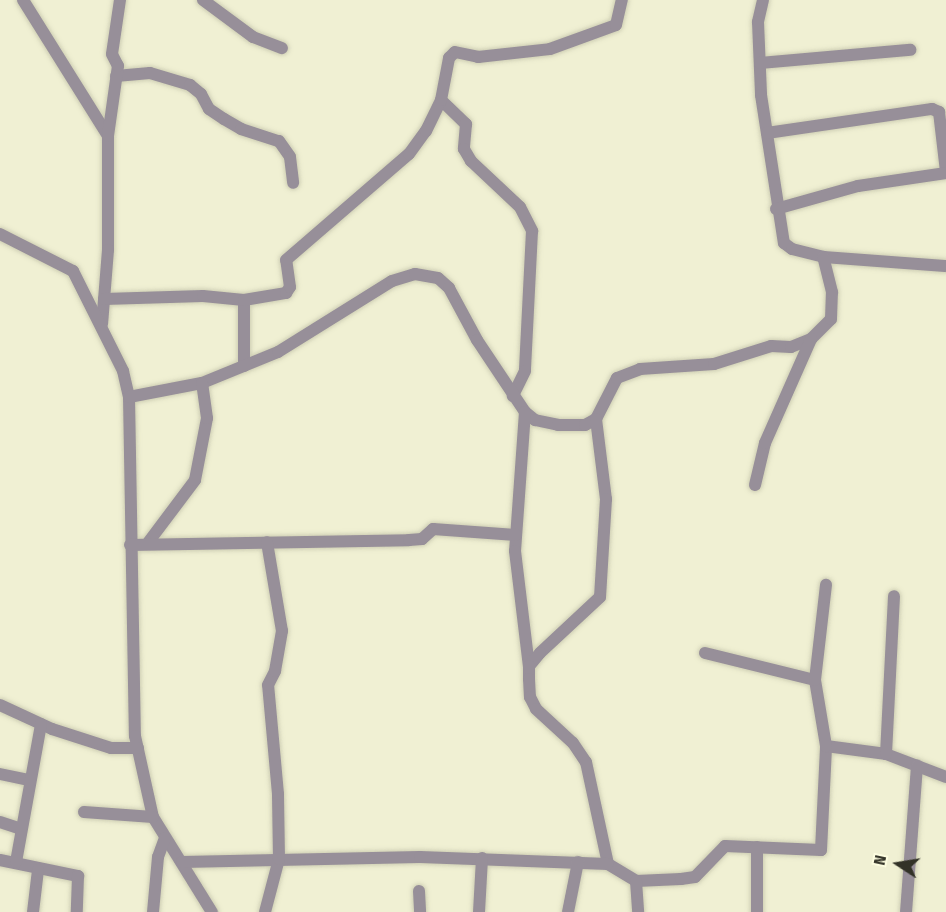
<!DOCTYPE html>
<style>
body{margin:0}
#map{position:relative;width:946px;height:912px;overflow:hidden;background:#f0f0d3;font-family:"Fira Sans Condensed",sans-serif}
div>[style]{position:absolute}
.roads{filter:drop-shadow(0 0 2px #ceceb4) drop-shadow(0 0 2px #ceceb4)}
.street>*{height:12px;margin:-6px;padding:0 6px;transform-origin:6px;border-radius:6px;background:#978f99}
span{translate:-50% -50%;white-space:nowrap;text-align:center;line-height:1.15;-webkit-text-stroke:5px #fdfde0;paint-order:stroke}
.north{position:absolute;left:868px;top:834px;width:60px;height:60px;-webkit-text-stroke:4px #fdfde0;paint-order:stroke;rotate:282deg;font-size:16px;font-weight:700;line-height:24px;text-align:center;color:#323227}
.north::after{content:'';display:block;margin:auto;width:21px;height:27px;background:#323227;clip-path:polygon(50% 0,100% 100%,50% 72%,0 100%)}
</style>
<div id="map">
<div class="roads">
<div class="street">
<div style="left:23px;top:0;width:160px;rotate:58deg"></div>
<div style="left:108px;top:136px;width:114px;rotate:90deg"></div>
<div style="left:108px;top:250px;width:74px;rotate:94.6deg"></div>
<div style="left:203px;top:0;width:62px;rotate:36.5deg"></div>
<div style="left:253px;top:37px;width:31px;rotate:21deg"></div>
<div style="left:763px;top:0;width:23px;rotate:103deg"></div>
<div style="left:758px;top:22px;width:73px;rotate:87.6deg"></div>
<div style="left:761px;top:95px;width:150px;rotate:81.2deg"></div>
<div style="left:784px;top:243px;width:10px;rotate:37deg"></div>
<div style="left:792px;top:249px;width:32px;rotate:14deg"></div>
<div style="left:823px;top:257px;width:123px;rotate:4.2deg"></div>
<div style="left:760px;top:63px;width:151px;rotate:-5deg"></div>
<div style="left:116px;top:76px;width:34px;rotate:-5deg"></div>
<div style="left:150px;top:73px;width:42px;rotate:16.7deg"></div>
<div style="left:190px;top:85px;width:14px;rotate:39deg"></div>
<div style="left:201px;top:94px;width:17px;rotate:62deg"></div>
<div style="left:209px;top:109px;width:18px;rotate:34deg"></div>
<div style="left:224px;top:119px;width:20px;rotate:30deg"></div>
<div style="left:241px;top:129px;width:40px;rotate:18deg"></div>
<div style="left:279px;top:141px;width:19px;rotate:55deg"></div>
<div style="left:290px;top:157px;width:26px;rotate:83deg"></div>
<div style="left:441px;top:100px;width:35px;rotate:44deg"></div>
<div style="left:466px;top:124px;width:25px;rotate:95deg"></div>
<div style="left:464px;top:149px;width:14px;rotate:60deg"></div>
<div style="left:471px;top:161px;width:67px;rotate:43.2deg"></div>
<div style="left:520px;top:207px;width:27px;rotate:63deg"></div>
<div style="left:532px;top:231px;width:140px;rotate:92.9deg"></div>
<div style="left:525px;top:371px;width:28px;rotate:116deg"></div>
<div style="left:767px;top:133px;width:167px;rotate:-8.3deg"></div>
<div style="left:932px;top:109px;width:8px;rotate:23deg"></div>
<div style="left:939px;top:112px;width:60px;rotate:83.3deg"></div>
<div style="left:108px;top:136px;width:71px;rotate:-81.9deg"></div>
<div style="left:118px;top:66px;width:13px;rotate:-117deg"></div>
<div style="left:112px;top:54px;width:55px;rotate:-81.6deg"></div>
<div style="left:776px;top:209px;width:85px;rotate:-15.7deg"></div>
<div style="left:858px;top:186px;width:89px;rotate:-8.4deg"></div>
<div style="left:0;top:234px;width:82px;rotate:26.9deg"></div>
<div style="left:73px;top:271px;width:112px;rotate:63.4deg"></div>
<div style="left:123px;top:371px;width:27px;rotate:77deg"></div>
<div style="left:129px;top:397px;width:339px;rotate:89deg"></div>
<div style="left:135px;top:736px;width:83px;rotate:77.5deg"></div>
<div style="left:153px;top:817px;width:112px;rotate:58.2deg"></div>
<div style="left:104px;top:299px;width:99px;rotate:-1.7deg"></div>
<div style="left:203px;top:296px;width:41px;rotate:5.6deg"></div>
<div style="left:244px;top:366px;width:66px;rotate:-90deg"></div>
<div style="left:244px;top:300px;width:43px;rotate:-9.5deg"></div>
<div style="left:286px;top:293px;width:7px;rotate:-56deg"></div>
<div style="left:290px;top:287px;width:27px;rotate:-98deg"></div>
<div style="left:286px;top:260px;width:162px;rotate:-40.8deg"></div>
<div style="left:409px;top:154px;width:29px;rotate:-54deg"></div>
<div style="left:426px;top:131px;width:34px;rotate:-64deg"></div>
<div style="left:441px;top:100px;width:43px;rotate:-79.2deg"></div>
<div style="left:449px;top:58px;width:8px;rotate:-45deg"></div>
<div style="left:455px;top:52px;width:24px;rotate:12deg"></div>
<div style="left:478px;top:57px;width:72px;rotate:-6.3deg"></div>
<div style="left:550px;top:49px;width:70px;rotate:-20deg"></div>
<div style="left:616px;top:25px;width:26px;rotate:-77deg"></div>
<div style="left:129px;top:397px;width:74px;rotate:-10.9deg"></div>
<div style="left:202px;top:383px;width:82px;rotate:-22.2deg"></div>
<div style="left:278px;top:352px;width:134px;rotate:-31.9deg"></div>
<div style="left:392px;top:281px;width:24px;rotate:-17deg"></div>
<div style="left:415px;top:274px;width:23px;rotate:10deg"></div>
<div style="left:438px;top:278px;width:15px;rotate:42deg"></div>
<div style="left:449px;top:288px;width:59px;rotate:61.7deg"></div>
<div style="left:477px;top:340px;width:87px;rotate:56.3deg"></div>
<div style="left:525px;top:412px;width:13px;rotate:39deg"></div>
<div style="left:535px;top:420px;width:24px;rotate:12deg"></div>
<div style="left:558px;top:425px;width:27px"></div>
<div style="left:585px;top:425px;width:13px;rotate:-29deg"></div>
<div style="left:596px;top:419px;width:46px;rotate:-62.9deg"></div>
<div style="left:617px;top:378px;width:25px;rotate:-21deg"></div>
<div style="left:640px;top:369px;width:74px;rotate:-3.9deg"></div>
<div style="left:714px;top:364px;width:60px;rotate:-17.5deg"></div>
<div style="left:771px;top:346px;width:20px;rotate:3deg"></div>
<div style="left:791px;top:347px;width:22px;rotate:-22deg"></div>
<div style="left:811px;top:339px;width:28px;rotate:-45deg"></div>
<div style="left:831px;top:319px;width:27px;rotate:-88deg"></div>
<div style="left:832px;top:292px;width:36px;rotate:-104deg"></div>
<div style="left:525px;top:412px;width:139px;rotate:94.1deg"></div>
<div style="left:515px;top:551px;width:116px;rotate:83.1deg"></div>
<div style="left:596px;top:419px;width:81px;rotate:82.9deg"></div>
<div style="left:606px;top:499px;width:98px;rotate:93.5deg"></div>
<div style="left:600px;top:597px;width:82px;rotate:137deg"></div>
<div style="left:540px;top:653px;width:17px;rotate:130deg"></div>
<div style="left:529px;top:666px;width:13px;rotate:90deg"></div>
<div style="left:529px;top:679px;width:18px;rotate:87deg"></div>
<div style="left:530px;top:697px;width:13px;rotate:63deg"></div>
<div style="left:536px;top:709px;width:50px;rotate:42.6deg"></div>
<div style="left:573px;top:743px;width:23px;rotate:56deg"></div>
<div style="left:586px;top:762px;width:104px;rotate:77.8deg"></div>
<div style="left:608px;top:864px;width:33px;rotate:31deg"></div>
<div style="left:636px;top:881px;width:45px;rotate:-2.5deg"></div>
<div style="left:681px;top:879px;width:14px;rotate:-8deg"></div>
<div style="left:695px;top:877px;width:43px;rotate:-45.9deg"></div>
<div style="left:725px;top:846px;width:96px;rotate:2.4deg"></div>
<div style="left:821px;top:850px;width:104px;rotate:-87.2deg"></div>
<div style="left:826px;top:746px;width:61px;rotate:7.6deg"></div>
<div style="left:886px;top:754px;width:64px;rotate:21deg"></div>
<div style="left:755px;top:485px;width:43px;rotate:-76.6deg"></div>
<div style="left:765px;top:443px;width:114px;rotate:-66.1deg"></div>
<div style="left:147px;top:544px;width:80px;rotate:-53.1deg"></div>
<div style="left:195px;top:480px;width:63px;rotate:-79deg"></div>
<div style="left:207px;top:418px;width:35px;rotate:-98deg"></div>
<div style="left:130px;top:545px;width:279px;rotate:-1deg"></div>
<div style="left:409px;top:540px;width:13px;rotate:-4deg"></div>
<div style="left:422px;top:539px;width:15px;rotate:-42deg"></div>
<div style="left:433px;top:529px;width:83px;rotate:4.1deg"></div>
<div style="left:705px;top:653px;width:113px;rotate:13.8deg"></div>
<div style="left:815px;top:680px;width:67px;rotate:80.5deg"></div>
<div style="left:815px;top:680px;width:96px;rotate:-83.4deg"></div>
<div style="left:0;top:705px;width:57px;rotate:24.8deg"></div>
<div style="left:52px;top:729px;width:62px;rotate:17.9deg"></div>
<div style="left:111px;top:748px;width:27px"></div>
<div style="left:886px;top:754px;width:158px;rotate:-87.1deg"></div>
<div style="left:0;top:774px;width:30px;rotate:12deg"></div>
<div style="left:84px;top:812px;width:69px;rotate:4.1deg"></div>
<div style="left:0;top:822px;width:20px;rotate:18deg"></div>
<div style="left:0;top:860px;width:80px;rotate:11.6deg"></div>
<div style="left:78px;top:876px;width:36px;rotate:92deg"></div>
<div style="left:16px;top:862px;width:140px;rotate:-79.7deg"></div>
<div style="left:182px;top:862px;width:238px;rotate:-1.2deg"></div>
<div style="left:420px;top:857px;width:188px;rotate:2.1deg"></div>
<div style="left:636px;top:881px;width:31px;rotate:86deg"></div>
<div style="left:419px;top:891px;width:21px;rotate:87deg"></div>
<div style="left:33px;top:912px;width:42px;rotate:-83.2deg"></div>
<div style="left:153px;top:912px;width:55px;rotate:-84.8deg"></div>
<div style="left:158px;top:857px;width:20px;rotate:-70deg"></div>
<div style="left:265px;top:912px;width:55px;rotate:-75.2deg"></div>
<div style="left:279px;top:859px;width:65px;rotate:-90.9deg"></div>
<div style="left:278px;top:794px;width:109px;rotate:-95.2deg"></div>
<div style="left:268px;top:685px;width:16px;rotate:-63deg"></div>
<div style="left:275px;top:671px;width:41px;rotate:-80.1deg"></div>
<div style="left:282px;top:631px;width:90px;rotate:-99.6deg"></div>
<div style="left:479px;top:912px;width:54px;rotate:-86.8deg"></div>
<div style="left:568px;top:912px;width:51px;rotate:-78.7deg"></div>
<div style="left:757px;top:912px;width:65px;rotate:-90deg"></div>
<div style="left:906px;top:912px;width:147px;rotate:-85.7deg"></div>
</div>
</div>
<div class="north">N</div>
</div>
